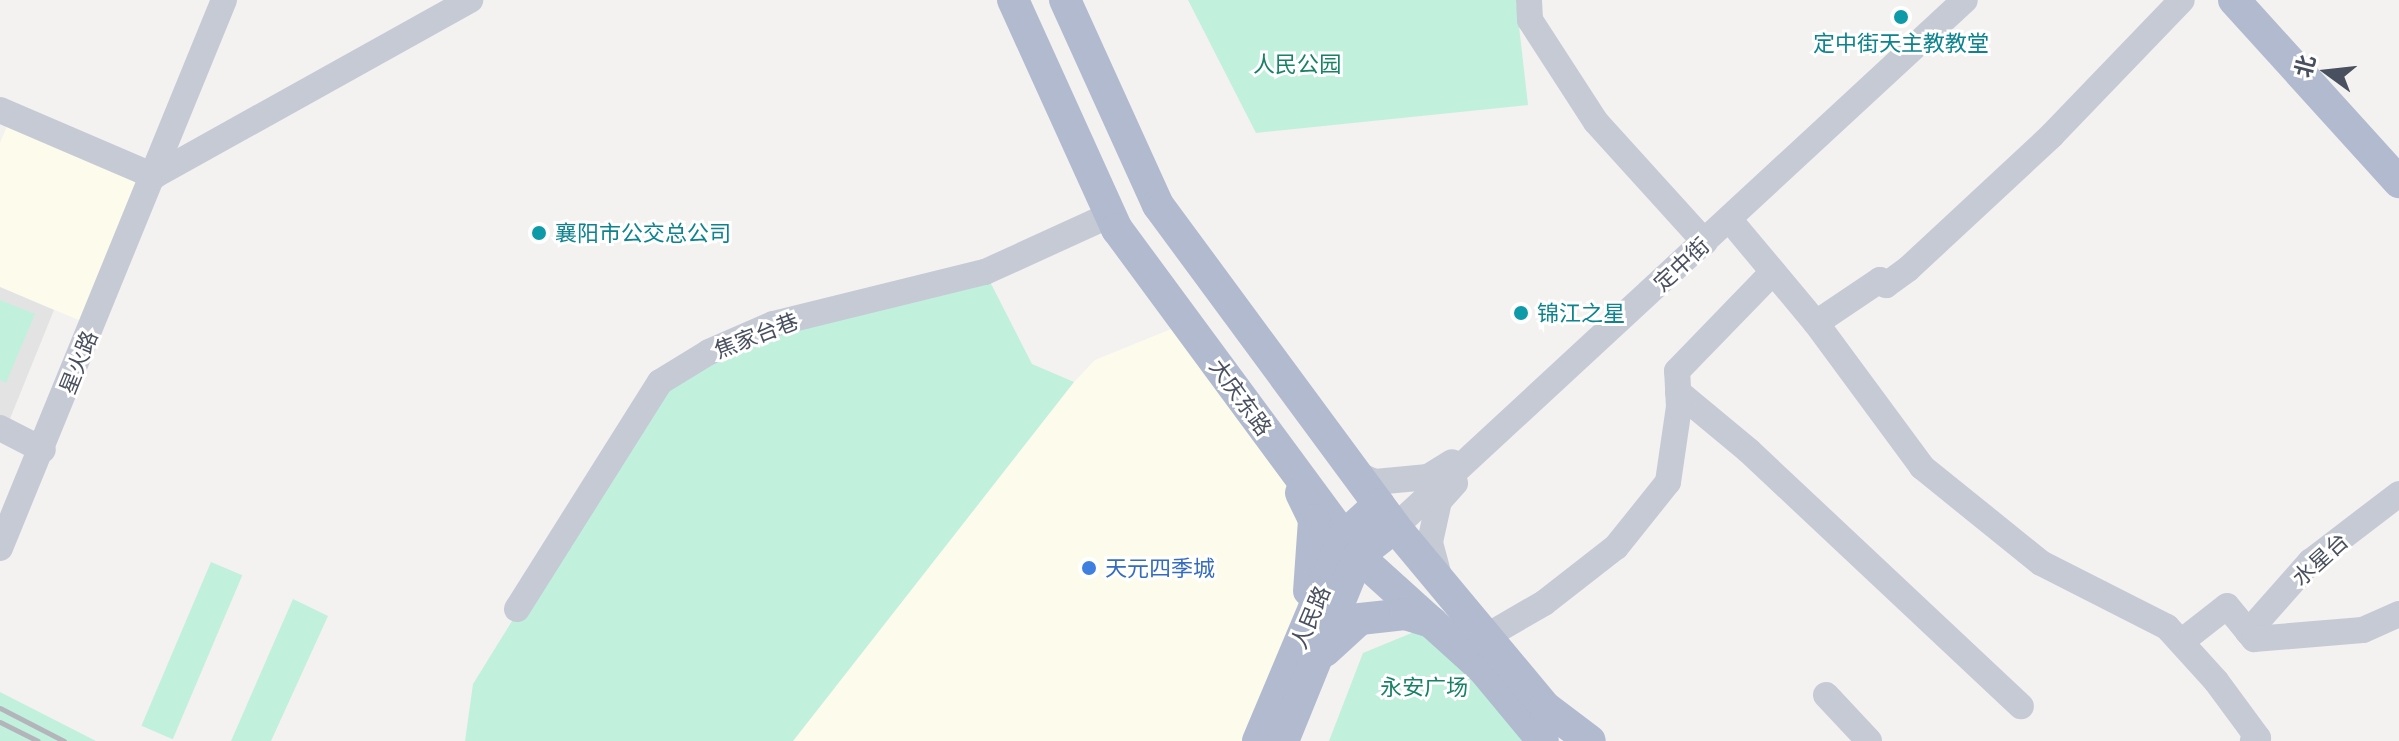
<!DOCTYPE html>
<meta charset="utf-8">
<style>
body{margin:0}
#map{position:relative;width:2399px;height:741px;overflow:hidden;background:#f3f2f1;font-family:"Open Sans","Noto Sans SC",sans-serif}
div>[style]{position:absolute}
.commercial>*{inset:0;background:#fcfbec}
.education>*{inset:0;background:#e4e3e3}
.green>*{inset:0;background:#c1f0dd;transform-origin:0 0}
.minor>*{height:26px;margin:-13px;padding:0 13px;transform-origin:13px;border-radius:13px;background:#c5cad5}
.major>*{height:32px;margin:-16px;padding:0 16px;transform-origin:16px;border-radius:16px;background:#b1bacf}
.rail>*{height:5px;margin:-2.5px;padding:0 2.5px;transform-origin:2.5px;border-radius:2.5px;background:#b3b5bb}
.dots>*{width:22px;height:22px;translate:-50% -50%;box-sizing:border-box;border:4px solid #fff;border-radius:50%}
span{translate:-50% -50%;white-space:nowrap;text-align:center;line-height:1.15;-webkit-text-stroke:6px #fff;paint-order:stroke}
.culture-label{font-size:22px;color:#0d838f}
.left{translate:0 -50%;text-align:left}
.park-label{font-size:22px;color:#188264}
.street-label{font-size:22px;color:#49505f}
.shop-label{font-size:22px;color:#366cbe}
.north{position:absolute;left:2287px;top:32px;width:80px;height:80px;-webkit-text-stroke:6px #fff;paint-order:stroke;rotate:285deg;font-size:22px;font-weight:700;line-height:32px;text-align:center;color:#49505f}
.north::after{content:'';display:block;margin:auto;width:28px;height:36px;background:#49505f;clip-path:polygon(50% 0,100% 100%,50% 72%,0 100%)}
</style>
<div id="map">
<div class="commercial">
<div style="clip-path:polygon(12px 114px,154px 176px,93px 326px,0 287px,0 143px)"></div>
<div style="clip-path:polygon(1186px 323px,1285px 457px,1314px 562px,1258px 741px,793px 741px,1074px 382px,1095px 360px)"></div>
</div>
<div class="education">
<div style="clip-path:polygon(0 287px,54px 310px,5px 431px,0 428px)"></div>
</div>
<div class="green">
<div style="clip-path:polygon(1188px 0,1516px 0,1528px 105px,1256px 133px)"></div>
<div style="clip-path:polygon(985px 272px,1032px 364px,1074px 382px,793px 741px,465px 741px,473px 684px,660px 382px,773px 324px)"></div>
<div style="clip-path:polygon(0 300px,35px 314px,6px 383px,0 380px)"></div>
<div style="left:211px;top:562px;width:34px;height:178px;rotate:23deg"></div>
<div style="clip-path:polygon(293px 599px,328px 616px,271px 741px,231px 741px)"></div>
<div style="clip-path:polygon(1436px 623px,1543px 741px,1329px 741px,1363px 653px)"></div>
<div style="clip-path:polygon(0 692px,96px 741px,0 741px)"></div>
</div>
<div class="minor">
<div style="left:1529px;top:0;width:20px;rotate:87deg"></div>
<div style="left:1530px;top:20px;width:121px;rotate:57.1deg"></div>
<div style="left:1596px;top:122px;width:162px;rotate:47.8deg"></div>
<div style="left:0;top:110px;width:168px;rotate:23.2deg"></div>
<div style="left:154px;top:176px;width:362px;rotate:-29.1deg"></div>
<div style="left:1729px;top:219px;width:136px;rotate:50.1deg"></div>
<div style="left:1816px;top:323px;width:179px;rotate:53.6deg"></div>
<div style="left:1922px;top:467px;width:153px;rotate:38.9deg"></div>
<div style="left:2041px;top:563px;width:141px;rotate:26.9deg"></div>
<div style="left:2167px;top:627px;width:73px;rotate:47.8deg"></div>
<div style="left:2216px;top:681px;width:71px;rotate:53.6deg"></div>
<div style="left:2258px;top:738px;width:6px;rotate:149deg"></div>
<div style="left:1816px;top:323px;width:77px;rotate:-33.9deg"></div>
<div style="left:1880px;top:280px;width:8px;rotate:40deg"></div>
<div style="left:1886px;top:285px;width:27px;rotate:-36deg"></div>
<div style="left:1908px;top:269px;width:197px;rotate:-42.9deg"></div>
<div style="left:2052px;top:135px;width:187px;rotate:-46.1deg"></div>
<div style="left:1678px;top:392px;width:92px;rotate:39.7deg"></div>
<div style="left:1749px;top:451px;width:373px;rotate:43.2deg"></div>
<div style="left:0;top:428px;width:48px;rotate:27.1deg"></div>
<div style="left:1356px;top:474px;width:21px;rotate:23deg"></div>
<div style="left:1375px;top:482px;width:53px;rotate:-5.4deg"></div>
<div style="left:1428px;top:477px;width:28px;rotate:-32deg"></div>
<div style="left:1395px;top:527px;width:776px;rotate:-42.76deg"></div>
<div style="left:0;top:548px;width:592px;rotate:-67.77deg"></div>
<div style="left:1440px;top:580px;width:39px;rotate:-105deg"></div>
<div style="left:1430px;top:542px;width:42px;rotate:-77.6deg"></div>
<div style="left:1439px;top:501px;width:24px;rotate:-48deg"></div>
<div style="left:517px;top:609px;width:268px;rotate:-57.8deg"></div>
<div style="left:660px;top:382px;width:57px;rotate:-31.5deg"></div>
<div style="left:709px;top:352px;width:70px;rotate:-23.6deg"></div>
<div style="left:773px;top:324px;width:218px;rotate:-13.8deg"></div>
<div style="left:985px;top:272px;width:137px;rotate:-24.5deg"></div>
<div style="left:2248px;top:632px;width:94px;rotate:-48.5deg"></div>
<div style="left:2310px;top:562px;width:112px;rotate:-37.4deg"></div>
<div style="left:1487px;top:636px;width:66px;rotate:-30.1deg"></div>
<div style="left:1544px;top:603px;width:91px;rotate:-37.9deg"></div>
<div style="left:1616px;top:547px;width:83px;rotate:-51.3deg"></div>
<div style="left:1668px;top:482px;width:76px;rotate:-81.7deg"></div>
<div style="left:1679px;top:407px;width:36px;rotate:-93deg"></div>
<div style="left:1677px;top:371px;width:138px;rotate:-45.9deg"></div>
<div style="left:2181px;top:642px;width:58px;rotate:-38deg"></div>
<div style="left:2227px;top:606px;width:43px;rotate:50.7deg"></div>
<div style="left:2254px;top:639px;width:109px;rotate:-4.7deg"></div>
<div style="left:2363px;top:630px;width:39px;rotate:-24deg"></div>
<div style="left:1826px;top:695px;width:63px;rotate:46.9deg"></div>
</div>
<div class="major">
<div style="left:1013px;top:0;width:252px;rotate:65.6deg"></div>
<div style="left:1117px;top:229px;width:406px;rotate:53.6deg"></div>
<div style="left:1358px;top:556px;width:170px;rotate:42.1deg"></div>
<div style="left:1484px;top:670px;width:92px;rotate:50.3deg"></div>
<div style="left:1065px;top:0;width:225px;rotate:65.6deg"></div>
<div style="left:1158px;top:205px;width:400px;rotate:53.6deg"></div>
<div style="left:1395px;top:527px;width:234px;rotate:50.2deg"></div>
<div style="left:1545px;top:707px;width:56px;rotate:37.1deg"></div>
<div style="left:2234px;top:0;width:246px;rotate:47.8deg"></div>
<div style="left:1301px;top:493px;width:30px;rotate:64deg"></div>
<div style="left:1314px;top:520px;width:71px;rotate:94deg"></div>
<div style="left:1325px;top:651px;width:47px;rotate:-42.4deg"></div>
<div style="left:1360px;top:619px;width:45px;rotate:-6.3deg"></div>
<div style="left:1405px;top:614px;width:28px;rotate:17deg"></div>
<div style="left:1258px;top:741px;width:222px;rotate:-67.2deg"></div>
<div style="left:1344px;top:536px;width:47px;rotate:-42.4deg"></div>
<div style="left:1283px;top:741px;width:200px;rotate:-67.9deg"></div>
<div style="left:1358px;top:556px;width:47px;rotate:-38.1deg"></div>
</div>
<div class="rail">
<div style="left:0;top:708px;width:72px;rotate:27.3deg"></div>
<div style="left:0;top:722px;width:42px;rotate:26.6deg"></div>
</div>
<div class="dots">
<div style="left:1901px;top:17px;background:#0f9aa8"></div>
<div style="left:539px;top:233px;background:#0f9aa8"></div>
<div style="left:1521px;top:313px;background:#0f9aa8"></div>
<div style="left:1089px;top:568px;background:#3f7fe0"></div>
</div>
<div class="culture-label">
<span style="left:1901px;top:43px">定中街天主教教堂</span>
<span class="left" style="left:555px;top:233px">襄阳市公交总公司</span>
<span class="left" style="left:1537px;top:313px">锦江之星</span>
</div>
<div class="park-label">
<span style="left:1297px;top:64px">人民公园</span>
<span style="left:1424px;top:687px">永安广场</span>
</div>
<div class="street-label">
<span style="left:1681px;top:264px;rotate:-43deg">定中街</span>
<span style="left:756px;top:335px;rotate:-21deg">焦家台巷</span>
<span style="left:78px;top:362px;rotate:-68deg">星火路</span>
<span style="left:1241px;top:397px;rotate:54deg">大庆东路</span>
<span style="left:2320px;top:559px;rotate:-42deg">水星台</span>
<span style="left:1310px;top:617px;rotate:-67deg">人民路</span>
</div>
<div class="shop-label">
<span class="left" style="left:1105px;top:568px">天元四季城</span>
</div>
<div class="north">北</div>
</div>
